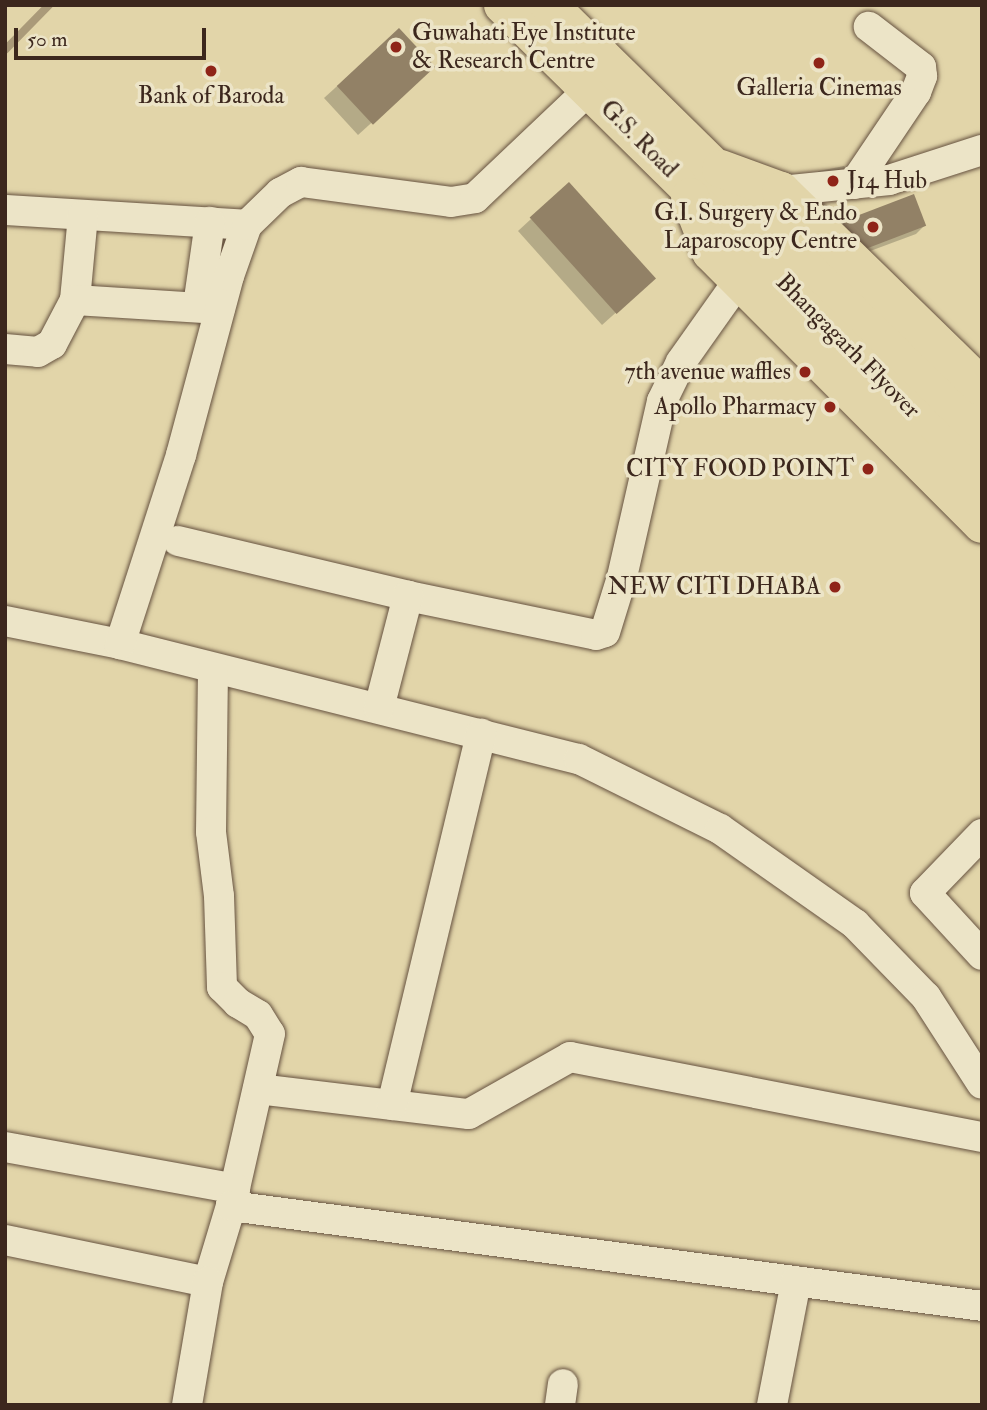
<!DOCTYPE html>
<style>
body{margin:0}
#map{position:relative;width:987px;height:1410px;overflow:hidden;background:#e2d5a9;font-family:"IM FELL Double Pica",serif}
div>[style]{position:absolute}
.shadow>*{inset:0;background:#0003}
.stream>*{height:8px;margin:-4px;padding:0 4px;transform-origin:4px;border-radius:4px;background:#aa9a79}
.building>*{inset:0;background:#928166;transform-origin:0 0}
.roads{filter:drop-shadow(0 0 2px #665240) drop-shadow(0 0 2px #665240)}
.minor>*{height:30px;margin:-15px;padding:0 15px;transform-origin:15px;border-radius:15px;background:#ece4c7}
.major>*{height:38px;margin:-19px;padding:0 19px;transform-origin:19px;border-radius:19px;background:#e2d5a9}
.dots>*{width:19px;height:19px;translate:-50% -50%;box-sizing:border-box;border:4px solid #ece4c7;border-radius:50%}
span{translate:-50% -50%;white-space:nowrap;text-align:center;line-height:1.15;-webkit-text-stroke:7px #ece4c7;paint-order:stroke}
.poi-label{font-size:24px;color:#3c271d}
.left{translate:0 -50%;text-align:left}
.right{translate:-100% -50%;text-align:right}
.street-label{font-size:24px;color:#3c271d}
.frame{position:absolute;inset:0;border:7px solid #3c271d;pointer-events:none}
.scale{position:absolute;left:14px;top:28px;width:192px;height:32px;box-sizing:border-box;border:4px solid #3c271d;border-top:0;padding-left:9px;font-size:21px;line-height:24px;white-space:nowrap;color:#3c271d;-webkit-text-stroke:5px #ece4c7;paint-order:stroke}
</style>
<div id="map">
<div class="shadow">
<div style="clip-path:polygon(399px 30px,420px 79px,358px 135px,324px 98px)"></div>
<div style="clip-path:polygon(844px 166px,852px 175px,815px 174px,819px 171px)"></div>
<div style="clip-path:polygon(531px 219px,640px 291px,602px 325px,518px 231px)"></div>
<div style="clip-path:polygon(843px 222px,924px 226px,916px 234px,846px 260px,835px 231px)"></div>
</div>
<div class="stream">
<div style="left:5px;top:50px;width:63px;rotate:-45.6deg"></div>
</div>
<div class="building">
<div style="left:399px;top:28px;width:53px;height:85px;rotate:47deg"></div>
<div style="left:569px;top:182px;width:130px;height:53px;rotate:48deg"></div>
<div style="left:914px;top:194px;width:34px;height:77px;rotate:69deg"></div>
</div>
<div class="roads">
<div class="minor">
<div style="left:854px;top:184px;width:111px;rotate:-56deg"></div>
<div style="left:916px;top:92px;width:17px;rotate:-69deg"></div>
<div style="left:922px;top:76px;width:9px;rotate:-96deg"></div>
<div style="left:921px;top:67px;width:66px;rotate:-142.4deg"></div>
<div style="left:781px;top:191px;width:109px;rotate:-5.8deg"></div>
<div style="left:889px;top:180px;width:98px;rotate:-17.9deg"></div>
<div style="left:5px;top:210px;width:242px;rotate:3.5deg"></div>
<div style="left:75px;top:300px;width:85px;rotate:-84.6deg"></div>
<div style="left:198px;top:306px;width:85px;rotate:-81.9deg"></div>
<div style="left:5px;top:349px;width:33px;rotate:5deg"></div>
<div style="left:38px;top:352px;width:16px;rotate:-30deg"></div>
<div style="left:52px;top:344px;width:50px;rotate:-62.4deg"></div>
<div style="left:75px;top:300px;width:145px;rotate:3.6deg"></div>
<div style="left:178px;top:541px;width:236px;rotate:13.4deg"></div>
<div style="left:408px;top:596px;width:192px;rotate:11.7deg"></div>
<div style="left:596px;top:635px;width:9px;rotate:-18deg"></div>
<div style="left:605px;top:632px;width:58px;rotate:-72.8deg"></div>
<div style="left:622px;top:577px;width:180px;rotate:-77.2deg"></div>
<div style="left:662px;top:401px;width:43px;rotate:-64deg"></div>
<div style="left:681px;top:362px;width:100px;rotate:-54.7deg"></div>
<div style="left:5px;top:621px;width:117px;rotate:11.3deg"></div>
<div style="left:120px;top:644px;width:473px;rotate:14.1deg"></div>
<div style="left:579px;top:759px;width:157px;rotate:26.4deg"></div>
<div style="left:720px;top:829px;width:165px;rotate:35.1deg"></div>
<div style="left:855px;top:924px;width:102px;rotate:45.8deg"></div>
<div style="left:926px;top:997px;width:103px;rotate:57.2deg"></div>
<div style="left:120px;top:644px;width:199px;rotate:-72.1deg"></div>
<div style="left:181px;top:455px;width:185px;rotate:-75deg"></div>
<div style="left:229px;top:276px;width:54px;rotate:-70.6deg"></div>
<div style="left:247px;top:225px;width:46px;rotate:-44.1deg"></div>
<div style="left:280px;top:193px;width:24px;rotate:-28deg"></div>
<div style="left:301px;top:182px;width:151px;rotate:7.6deg"></div>
<div style="left:451px;top:202px;width:24px;rotate:-9deg"></div>
<div style="left:475px;top:198px;width:157px;rotate:-43.5deg"></div>
<div style="left:213px;top:669px;width:163px;rotate:90.7deg"></div>
<div style="left:211px;top:832px;width:64px;rotate:82.9deg"></div>
<div style="left:219px;top:896px;width:91px;rotate:88.1deg"></div>
<div style="left:222px;top:987px;width:23px;rotate:45deg"></div>
<div style="left:238px;top:1003px;width:23px;rotate:31deg"></div>
<div style="left:258px;top:1015px;width:22px;rotate:58deg"></div>
<div style="left:270px;top:1034px;width:176px;rotate:102.8deg"></div>
<div style="left:379px;top:708px;width:116px;rotate:-75.5deg"></div>
<div style="left:982px;top:834px;width:82px;rotate:134deg"></div>
<div style="left:925px;top:893px;width:84px;rotate:47.4deg"></div>
<div style="left:258px;top:1089px;width:212px;rotate:6.8deg"></div>
<div style="left:469px;top:1114px;width:116px;rotate:-29.4deg"></div>
<div style="left:570px;top:1057px;width:420px;rotate:11deg"></div>
<div style="left:392px;top:1105px;width:382px;rotate:-76.5deg"></div>
<div style="left:5px;top:1147px;width:234px;rotate:10.3deg"></div>
<div style="left:5px;top:1240px;width:207px;rotate:11.7deg"></div>
<div style="left:208px;top:1282px;width:79px;rotate:-73.2deg"></div>
<div style="left:231px;top:1206px;width:758px;rotate:7.58deg"></div>
<div style="left:187px;top:1405px;width:125px;rotate:-80.3deg"></div>
<div style="left:560px;top:1405px;width:21px;rotate:-82deg"></div>
<div style="left:772px;top:1405px;width:126px;rotate:-79deg"></div>
</div>
<div class="major">
<div style="left:503px;top:5px;width:672px;rotate:44.58deg"></div>
<div style="left:549px;top:5px;width:607px;rotate:44.53deg"></div>
<div style="left:721px;top:169px;width:64px;rotate:20.1deg"></div>
<div style="left:781px;top:191px;width:281px;rotate:44.3deg"></div>
<div style="left:690px;top:197px;width:59px;rotate:69.1deg"></div>
<div style="left:711px;top:252px;width:384px;rotate:45.1deg"></div>
</div>
</div>
<div class="dots">
<div style="left:396px;top:47px;background:#8f2418"></div>
<div style="left:819px;top:63px;background:#8f2418"></div>
<div style="left:211px;top:71px;background:#8f2418"></div>
<div style="left:833px;top:181px;background:#8f2418"></div>
<div style="left:873px;top:227px;background:#8f2418"></div>
<div style="left:805px;top:372px;background:#8f2418"></div>
<div style="left:830px;top:407px;background:#8f2418"></div>
<div style="left:868px;top:469px;background:#8f2418"></div>
<div style="left:835px;top:587px;background:#8f2418"></div>
</div>
<div class="poi-label">
<span class="left" style="left:412px;top:47px">Guwahati Eye Institute<br>&amp; Research Centre</span>
<span style="left:819px;top:88px">Galleria Cinemas</span>
<span style="left:211px;top:96px">Bank of Baroda</span>
<span class="left" style="left:847px;top:181px">J14 Hub</span>
<span class="right" style="left:857px;top:227px">G.I. Surgery &amp; Endo<br>Laparoscopy Centre</span>
<span class="right" style="left:791px;top:372px">7th avenue waffles</span>
<span class="right" style="left:816px;top:407px">Apollo Pharmacy</span>
<span class="right" style="left:854px;top:469px">CITY FOOD POINT</span>
<span class="right" style="left:821px;top:587px">NEW CITI DHABA</span>
</div>
<div class="street-label">
<span style="left:639px;top:139px;rotate:45deg">G.S. Road</span>
<span style="left:848px;top:346px;rotate:45deg">Bhangagarh Flyover</span>
</div>
<div class="frame"></div>
<div class="scale">50 m</div>
</div>
